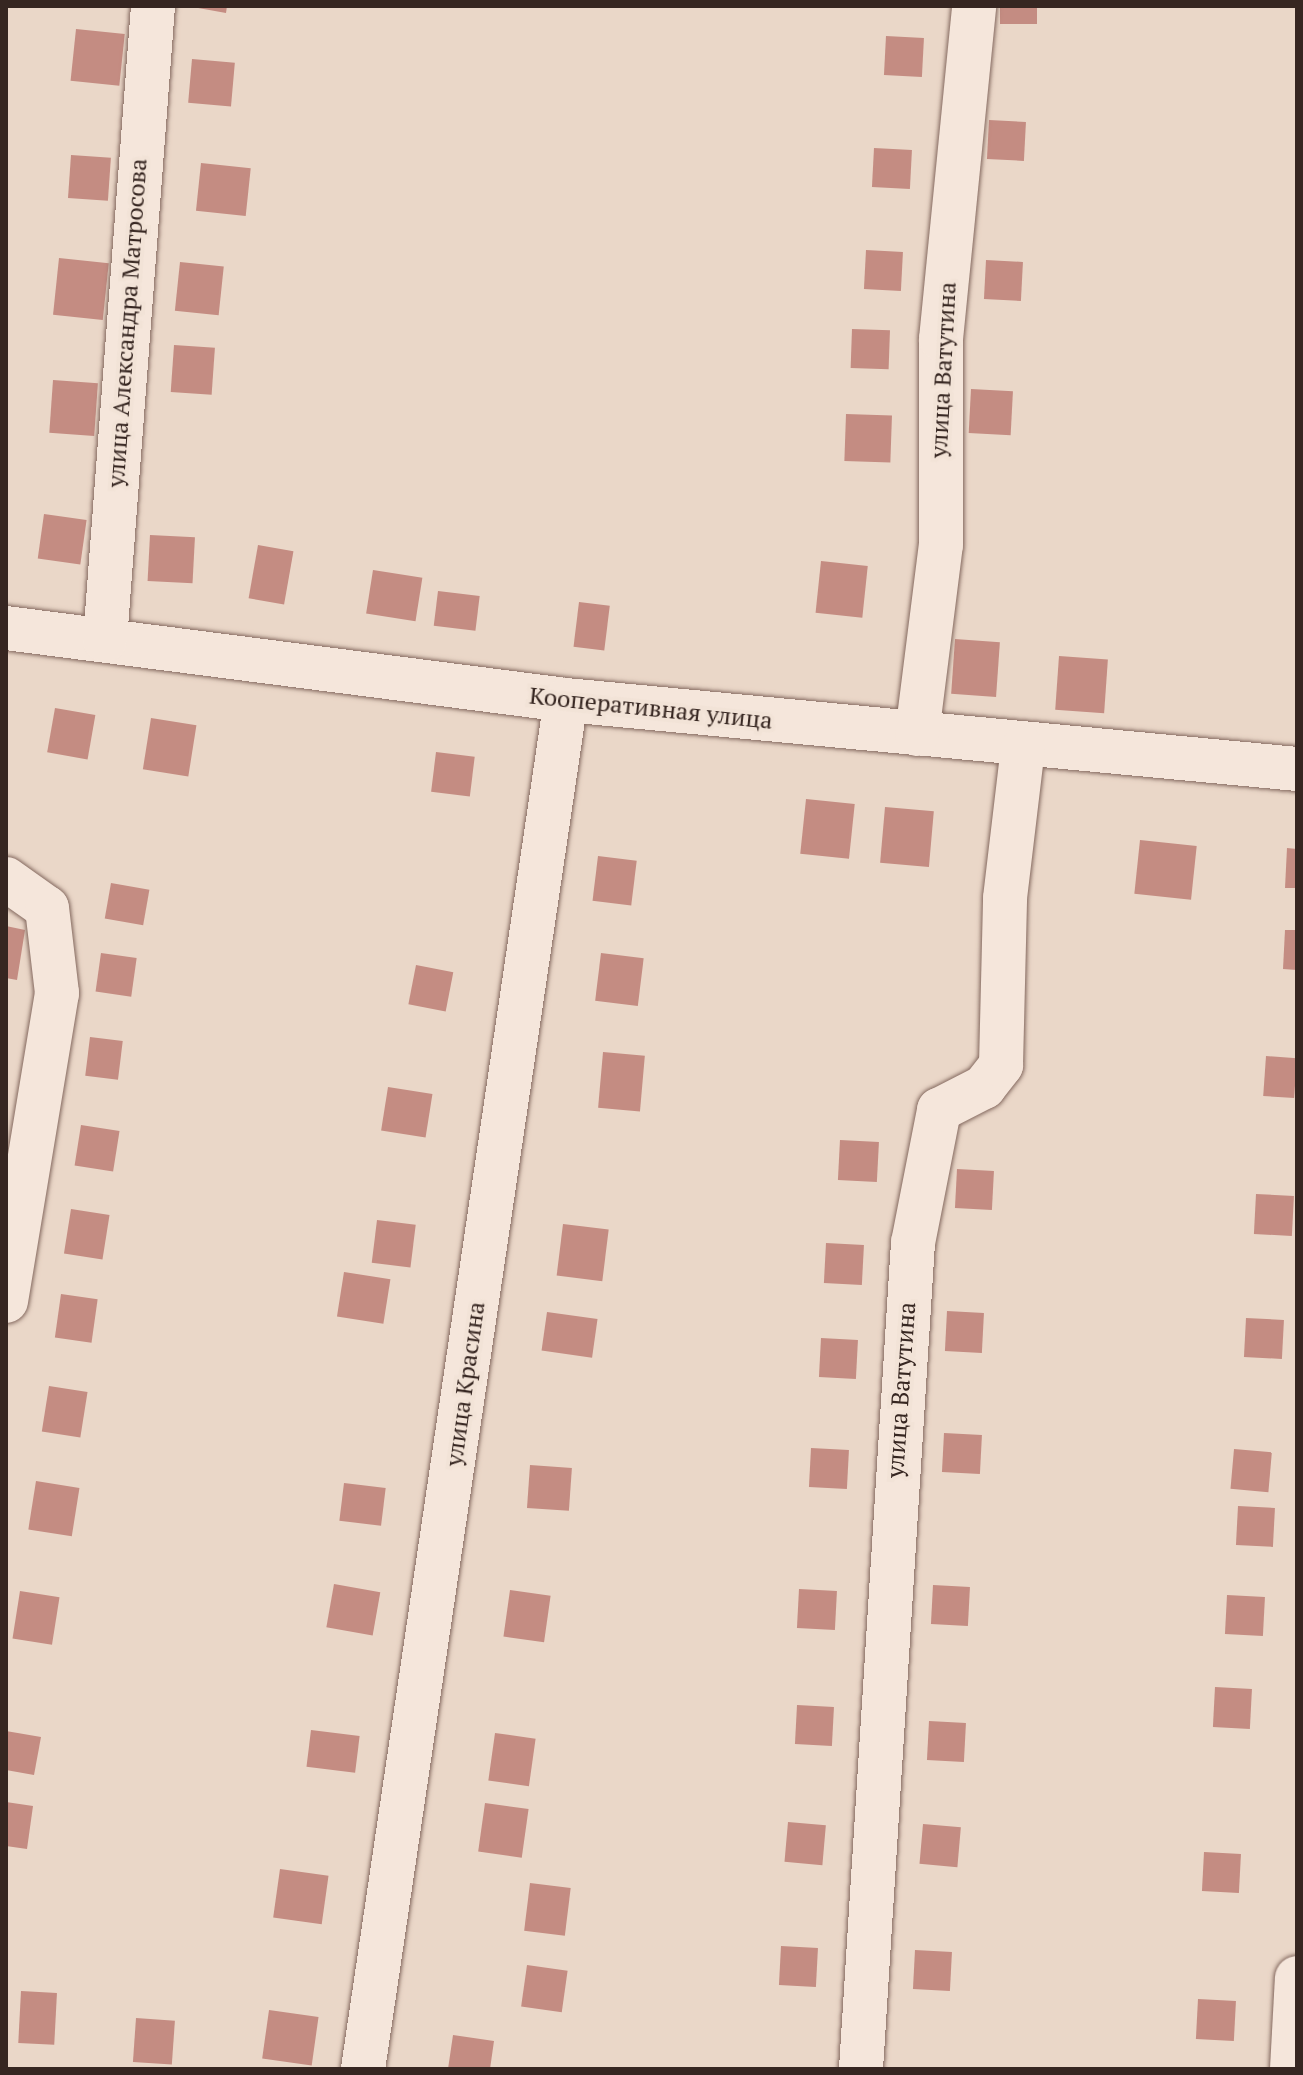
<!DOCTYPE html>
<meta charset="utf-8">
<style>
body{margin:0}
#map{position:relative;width:1303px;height:2075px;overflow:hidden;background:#ead7c8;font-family:"PT Serif",serif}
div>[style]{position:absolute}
.building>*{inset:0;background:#c48c82;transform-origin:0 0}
.roads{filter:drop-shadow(0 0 2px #84695f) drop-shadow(0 0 2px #84695f)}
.minor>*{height:44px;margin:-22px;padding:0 22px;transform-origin:22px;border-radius:22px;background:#f5e6db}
span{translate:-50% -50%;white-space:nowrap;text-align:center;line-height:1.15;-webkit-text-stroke:8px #f2e3d7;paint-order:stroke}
.street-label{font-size:24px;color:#362621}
.frame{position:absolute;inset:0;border:8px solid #362621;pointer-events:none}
</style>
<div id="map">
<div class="building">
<div style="clip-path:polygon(187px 6px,227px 6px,226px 13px)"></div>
<div style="left:1000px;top:6px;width:37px;height:18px"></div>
<div style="left:76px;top:29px;width:49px;height:52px;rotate:6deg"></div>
<div style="left:886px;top:36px;width:38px;height:39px;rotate:3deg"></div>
<div style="left:192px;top:59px;width:43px;height:44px;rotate:5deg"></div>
<div style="left:989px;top:120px;width:37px;height:39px;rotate:3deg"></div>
<div style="left:874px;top:148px;width:38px;height:39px;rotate:3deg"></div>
<div style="left:71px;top:155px;width:40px;height:43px;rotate:4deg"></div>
<div style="left:201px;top:163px;width:50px;height:48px;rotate:6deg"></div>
<div style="left:866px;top:250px;width:37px;height:39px;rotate:3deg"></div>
<div style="left:59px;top:258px;width:50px;height:57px;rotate:6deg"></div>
<div style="left:986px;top:260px;width:37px;height:39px;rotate:3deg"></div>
<div style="left:180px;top:262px;width:44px;height:49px;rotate:6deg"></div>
<div style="left:852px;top:329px;width:38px;height:39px;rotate:2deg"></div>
<div style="left:174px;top:345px;width:41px;height:47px;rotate:4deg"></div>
<div style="left:53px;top:380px;width:45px;height:53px;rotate:4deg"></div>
<div style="left:971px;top:389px;width:42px;height:44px;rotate:3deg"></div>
<div style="left:846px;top:414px;width:46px;height:47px;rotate:2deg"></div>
<div style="left:44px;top:514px;width:43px;height:45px;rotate:8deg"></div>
<div style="left:150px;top:535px;width:45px;height:46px;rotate:3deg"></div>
<div style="left:258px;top:545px;width:36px;height:54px;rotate:10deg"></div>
<div style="left:821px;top:561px;width:47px;height:52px;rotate:6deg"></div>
<div style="left:373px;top:570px;width:50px;height:44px;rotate:9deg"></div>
<div style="left:438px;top:591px;width:42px;height:35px;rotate:7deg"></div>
<div style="left:579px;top:602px;width:31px;height:45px;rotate:7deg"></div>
<div style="left:955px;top:639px;width:45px;height:55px;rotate:4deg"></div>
<div style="left:1059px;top:656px;width:49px;height:54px;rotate:4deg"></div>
<div style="left:55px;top:708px;width:41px;height:45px;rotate:10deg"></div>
<div style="left:151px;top:718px;width:46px;height:52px;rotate:9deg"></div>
<div style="left:436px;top:752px;width:39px;height:40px;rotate:7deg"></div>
<div style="left:806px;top:799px;width:49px;height:55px;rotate:6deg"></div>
<div style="left:885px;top:807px;width:49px;height:56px;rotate:5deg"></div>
<div style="left:1140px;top:840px;width:57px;height:54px;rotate:6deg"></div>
<div style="clip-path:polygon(1287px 848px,1297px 849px,1297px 888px,1285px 888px)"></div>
<div style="left:598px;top:856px;width:39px;height:45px;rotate:7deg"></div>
<div style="left:111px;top:883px;width:39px;height:36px;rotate:10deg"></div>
<div style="clip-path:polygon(6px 926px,25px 930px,17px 980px,6px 978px)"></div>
<div style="clip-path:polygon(1285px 930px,1297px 930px,1297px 970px,1283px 969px)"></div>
<div style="left:101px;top:953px;width:36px;height:39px;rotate:8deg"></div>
<div style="left:601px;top:953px;width:43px;height:48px;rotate:7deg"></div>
<div style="left:416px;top:965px;width:38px;height:40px;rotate:11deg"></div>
<div style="left:90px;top:1037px;width:33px;height:39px;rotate:7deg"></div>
<div style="left:603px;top:1052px;width:42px;height:56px;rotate:5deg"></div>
<div style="left:1266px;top:1056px;width:31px;height:40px;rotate:4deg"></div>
<div style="left:388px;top:1087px;width:45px;height:44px;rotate:9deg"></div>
<div style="left:81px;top:1125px;width:39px;height:41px;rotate:9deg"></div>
<div style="left:840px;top:1140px;width:39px;height:40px;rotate:3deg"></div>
<div style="left:957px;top:1169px;width:37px;height:39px;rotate:3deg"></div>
<div style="left:1256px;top:1194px;width:38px;height:40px;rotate:3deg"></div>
<div style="left:71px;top:1209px;width:39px;height:45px;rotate:9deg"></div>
<div style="left:377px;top:1220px;width:39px;height:43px;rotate:7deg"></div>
<div style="left:563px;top:1224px;width:46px;height:52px;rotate:7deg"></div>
<div style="left:826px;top:1243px;width:38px;height:40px;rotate:3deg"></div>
<div style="left:344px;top:1272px;width:47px;height:45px;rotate:9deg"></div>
<div style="left:61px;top:1294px;width:37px;height:44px;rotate:8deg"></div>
<div style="left:947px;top:1311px;width:37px;height:40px;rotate:3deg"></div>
<div style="left:547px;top:1312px;width:51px;height:39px;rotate:8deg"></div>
<div style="left:1246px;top:1318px;width:38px;height:39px;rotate:3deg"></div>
<div style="left:821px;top:1338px;width:37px;height:39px;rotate:3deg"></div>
<div style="left:49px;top:1386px;width:39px;height:46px;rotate:9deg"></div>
<div style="left:944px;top:1433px;width:38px;height:39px;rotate:3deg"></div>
<div style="left:811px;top:1448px;width:38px;height:39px;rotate:3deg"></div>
<div style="left:1234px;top:1449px;width:38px;height:40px;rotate:5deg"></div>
<div style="left:530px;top:1465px;width:42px;height:43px;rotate:4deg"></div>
<div style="left:36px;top:1481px;width:44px;height:49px;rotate:9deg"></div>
<div style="left:344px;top:1483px;width:42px;height:38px;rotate:7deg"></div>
<div style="left:1238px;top:1506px;width:37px;height:39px;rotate:3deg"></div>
<div style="left:334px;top:1584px;width:47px;height:44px;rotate:10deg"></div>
<div style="left:933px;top:1585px;width:37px;height:39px;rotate:3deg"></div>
<div style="left:799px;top:1589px;width:38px;height:39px;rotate:3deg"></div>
<div style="left:510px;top:1590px;width:41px;height:47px;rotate:8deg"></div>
<div style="left:20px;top:1591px;width:40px;height:48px;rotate:9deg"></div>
<div style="left:1227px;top:1595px;width:38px;height:39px;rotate:3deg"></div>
<div style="left:1215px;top:1687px;width:37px;height:40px;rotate:3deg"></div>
<div style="left:797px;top:1705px;width:37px;height:39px;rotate:3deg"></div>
<div style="left:929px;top:1721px;width:37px;height:39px;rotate:3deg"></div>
<div style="left:311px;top:1730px;width:49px;height:37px;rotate:7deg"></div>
<div style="clip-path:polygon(6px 1731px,41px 1737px,34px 1775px,6px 1770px)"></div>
<div style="left:495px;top:1733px;width:41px;height:48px;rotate:8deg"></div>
<div style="clip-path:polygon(6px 1802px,33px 1806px,27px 1849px,6px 1846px)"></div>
<div style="left:485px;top:1803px;width:44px;height:49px;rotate:8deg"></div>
<div style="left:788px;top:1822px;width:38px;height:40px;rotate:5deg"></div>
<div style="left:923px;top:1824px;width:38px;height:40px;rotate:5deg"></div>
<div style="left:1204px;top:1852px;width:37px;height:39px;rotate:3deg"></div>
<div style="left:280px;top:1869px;width:49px;height:49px;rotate:8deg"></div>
<div style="left:530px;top:1883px;width:41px;height:48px;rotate:7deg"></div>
<div style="left:781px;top:1946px;width:37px;height:39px;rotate:3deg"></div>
<div style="left:915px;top:1950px;width:37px;height:39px;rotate:3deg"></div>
<div style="left:527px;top:1965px;width:41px;height:42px;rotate:8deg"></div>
<div style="left:21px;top:1991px;width:36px;height:52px;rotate:3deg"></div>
<div style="left:1198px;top:1999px;width:38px;height:40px;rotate:3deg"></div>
<div style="left:269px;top:2010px;width:50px;height:49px;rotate:8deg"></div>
<div style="left:136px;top:2018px;width:39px;height:44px;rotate:4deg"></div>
<div style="clip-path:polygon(453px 2035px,494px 2041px,490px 2069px,448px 2069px)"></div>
</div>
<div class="roads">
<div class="minor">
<div style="left:6px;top:628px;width:565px;rotate:7.33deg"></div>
<div style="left:566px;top:700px;width:734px;rotate:5.39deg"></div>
<div style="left:105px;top:640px;width:636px;rotate:-85.67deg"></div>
<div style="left:917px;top:734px;width:191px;rotate:-82.8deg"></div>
<div style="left:941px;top:545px;width:206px;rotate:-90deg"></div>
<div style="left:941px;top:339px;width:335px;rotate:-84.3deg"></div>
<div style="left:6px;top:879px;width:50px;rotate:35.3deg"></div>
<div style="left:47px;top:908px;width:86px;rotate:83.3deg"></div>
<div style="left:57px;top:993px;width:312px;rotate:99.4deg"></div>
<div style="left:363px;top:2069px;width:1384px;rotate:-81.57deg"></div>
<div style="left:861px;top:2069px;width:828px;rotate:-86.4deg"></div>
<div style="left:913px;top:1243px;width:136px;rotate:-78.9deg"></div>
<div style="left:939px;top:1110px;width:51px;rotate:-27.1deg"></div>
<div style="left:984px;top:1087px;width:28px;rotate:-52deg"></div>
<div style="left:1001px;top:1065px;width:167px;rotate:-88.6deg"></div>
<div style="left:1005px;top:898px;width:151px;rotate:-83.2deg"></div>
<div style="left:1292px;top:2069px;width:91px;rotate:-86.9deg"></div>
</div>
</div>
<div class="street-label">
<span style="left:127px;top:323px;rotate:-86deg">улица Александра Матросова</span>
<span style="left:943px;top:370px;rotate:-87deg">улица Ватутина</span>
<span style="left:651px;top:708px;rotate:6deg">Кооперативная улица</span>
<span style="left:465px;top:1384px;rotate:-82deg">улица Красина</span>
<span style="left:901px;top:1390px;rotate:-86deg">улица Ватутина</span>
</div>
<div class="frame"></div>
</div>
